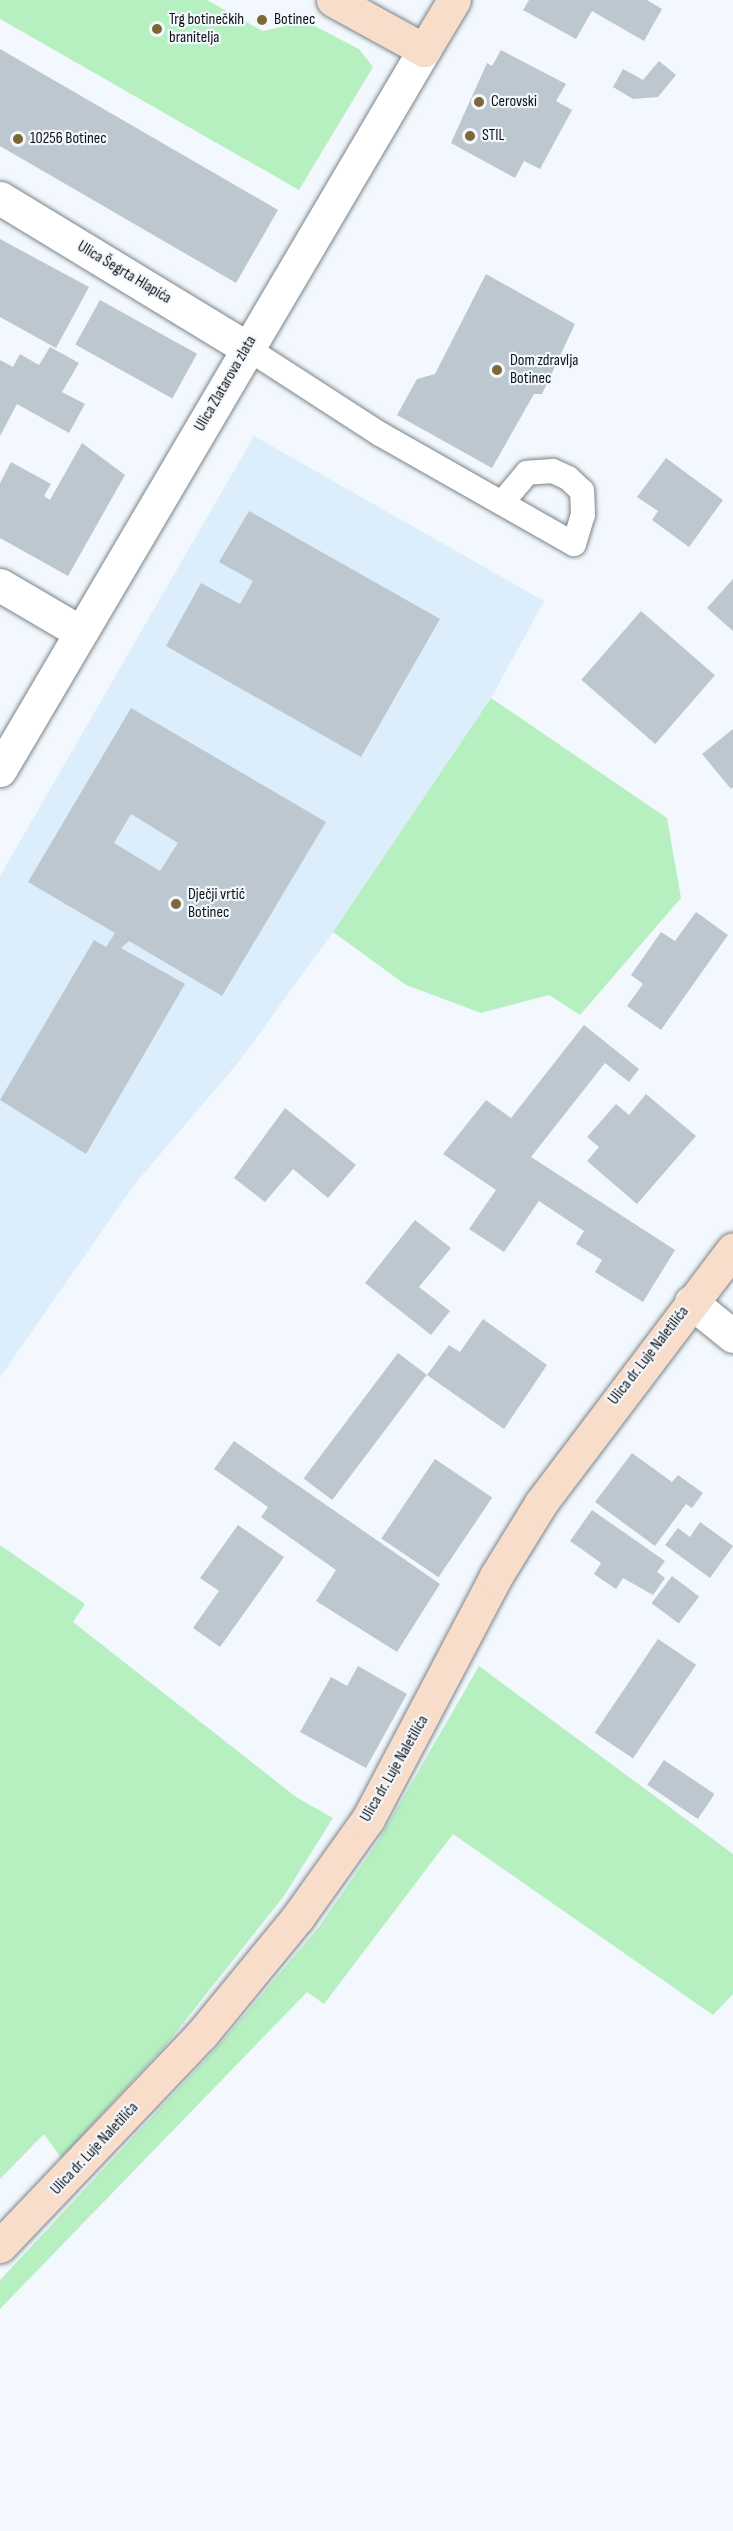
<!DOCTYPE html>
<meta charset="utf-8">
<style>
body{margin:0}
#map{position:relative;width:733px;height:2531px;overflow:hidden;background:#f2f8fd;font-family:"Sofia Sans Condensed",sans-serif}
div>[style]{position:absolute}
.built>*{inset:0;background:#dcedfb}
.green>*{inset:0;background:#b7f0c0}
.building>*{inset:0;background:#bdc7cf;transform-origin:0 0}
.roads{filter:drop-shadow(0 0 2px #7a848b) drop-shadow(0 0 2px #7a848b)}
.lane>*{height:24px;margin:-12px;padding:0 12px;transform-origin:12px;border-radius:12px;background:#fff}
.street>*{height:33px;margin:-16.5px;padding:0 16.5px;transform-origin:16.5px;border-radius:16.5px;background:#fff}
.secondary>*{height:33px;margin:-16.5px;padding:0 16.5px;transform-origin:16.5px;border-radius:16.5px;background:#f8ddcb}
.dots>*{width:16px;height:16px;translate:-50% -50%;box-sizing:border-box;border:3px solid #f2f8fd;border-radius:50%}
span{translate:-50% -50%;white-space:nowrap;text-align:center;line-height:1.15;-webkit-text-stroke:4.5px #f2f8fd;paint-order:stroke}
.poi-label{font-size:16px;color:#0f1215}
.left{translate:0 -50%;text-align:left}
.street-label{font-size:16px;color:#0f1215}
</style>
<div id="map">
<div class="built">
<div style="clip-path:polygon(254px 436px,544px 601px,491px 698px,333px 932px,241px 1059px,134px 1185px,0 1377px,0 876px)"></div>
</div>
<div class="green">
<div style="clip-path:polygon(0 0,207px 0,263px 31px,305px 21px,359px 49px,373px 67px,299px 190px,0 19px)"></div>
<div style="clip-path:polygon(491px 698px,667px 818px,681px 898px,580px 1015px,549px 995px,481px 1013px,406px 985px,333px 932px)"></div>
<div style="clip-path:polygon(0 1545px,85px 1604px,73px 1622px,296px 1797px,333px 1818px,284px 1896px,165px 2046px,61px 2158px,44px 2134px,0 2179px)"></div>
<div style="clip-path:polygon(479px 1666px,733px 1854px,733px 1994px,713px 2015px,453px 1834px,324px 2004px,307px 1992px,0 2309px,0 2280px,220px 2044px,318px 1928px,377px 1843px)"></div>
</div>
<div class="building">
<div style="clip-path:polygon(529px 0,647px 0,662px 9px,644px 41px,592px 11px,576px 39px,523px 10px)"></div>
<div style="clip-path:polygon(0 49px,278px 210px,236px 283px,0 146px)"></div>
<div style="clip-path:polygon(501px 50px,566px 84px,556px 101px,572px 110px,540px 169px,524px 161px,515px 178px,451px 143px,487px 63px,492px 66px)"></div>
<div style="clip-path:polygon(659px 61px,676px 75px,658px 97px,633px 99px,613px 87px,623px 69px,643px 80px)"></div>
<div style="clip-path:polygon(0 239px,89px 287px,56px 348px,0 317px)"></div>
<div style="clip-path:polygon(486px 274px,575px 324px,542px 394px,534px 394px,492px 468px,397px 415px,417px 379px,435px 374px)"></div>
<div style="left:100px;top:300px;width:111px;height:51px;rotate:29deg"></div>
<div style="clip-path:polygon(50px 347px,79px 363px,62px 392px,85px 404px,69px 433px,17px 404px,0 436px,0 360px,13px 367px,20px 354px,39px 365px)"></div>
<div style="clip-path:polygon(82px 443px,125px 475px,68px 576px,0 538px,0 483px,11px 462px,51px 484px,44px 496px,50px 500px)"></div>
<div style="clip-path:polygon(666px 458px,723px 500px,689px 547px,652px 520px,658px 511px,637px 497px)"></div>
<div style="clip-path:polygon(249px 511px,440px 619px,361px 757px,166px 646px,201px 583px,240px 604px,253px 581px,219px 562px)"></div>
<div style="clip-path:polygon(733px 579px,733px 631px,707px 608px)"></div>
<div style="left:641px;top:611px;width:98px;height:91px;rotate:41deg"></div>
<div style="clip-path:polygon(evenodd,131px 708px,326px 822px,222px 996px,129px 941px,121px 948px,185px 984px,86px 1154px,0 1100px,94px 940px,106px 947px,115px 933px,28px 882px,131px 708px,131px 814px,178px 843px,160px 871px,114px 843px,131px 814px)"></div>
<div style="clip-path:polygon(733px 729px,733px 787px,731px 789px,702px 754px)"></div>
<div style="clip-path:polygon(696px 912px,728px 935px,661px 1030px,627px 1006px,643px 984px,631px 975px,661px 932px,675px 941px)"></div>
<div style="clip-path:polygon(584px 1025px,639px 1069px,629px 1082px,605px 1063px,531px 1157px,675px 1250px,643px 1302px,595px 1272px,602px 1260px,576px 1244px,584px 1231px,539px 1201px,504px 1252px,469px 1229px,496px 1190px,443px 1154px,486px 1100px,511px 1118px)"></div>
<div style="clip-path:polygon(646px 1094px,696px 1136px,637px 1204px,587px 1161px,599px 1147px,587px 1137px,616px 1104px,629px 1115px)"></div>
<div style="clip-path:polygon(285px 1108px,356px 1165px,328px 1198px,293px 1169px,265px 1202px,234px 1178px)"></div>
<div style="clip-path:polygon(415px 1220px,451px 1248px,419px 1287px,450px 1311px,431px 1335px,365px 1283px)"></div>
<div style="clip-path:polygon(483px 1319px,547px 1365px,504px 1429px,427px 1375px,449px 1345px,460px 1352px)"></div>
<div style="left:398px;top:1353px;width:36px;height:157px;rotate:37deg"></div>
<div style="clip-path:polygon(234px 1441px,440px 1584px,397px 1652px,316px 1601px,336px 1570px,261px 1517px,268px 1507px,214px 1469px)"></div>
<div style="clip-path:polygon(632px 1453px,672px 1482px,678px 1475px,703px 1493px,692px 1508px,686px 1504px,655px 1546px,595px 1502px)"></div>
<div style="left:435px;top:1459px;width:69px;height:96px;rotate:34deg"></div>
<div style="clip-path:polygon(592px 1510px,665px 1561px,657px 1572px,665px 1578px,653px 1595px,623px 1578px,616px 1589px,594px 1574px,601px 1563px,570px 1541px)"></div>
<div style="clip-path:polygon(700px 1522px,733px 1546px,710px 1578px,665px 1545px,678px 1528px,690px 1537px)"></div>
<div style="clip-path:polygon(238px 1525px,284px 1557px,220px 1647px,193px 1628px,219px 1591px,200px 1578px)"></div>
<div style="left:672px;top:1576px;width:34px;height:34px;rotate:37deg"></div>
<div style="left:658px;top:1639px;width:46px;height:113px;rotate:34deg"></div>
<div style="clip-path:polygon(358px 1666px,407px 1694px,366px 1768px,300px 1732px,331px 1677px,347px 1686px)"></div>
<div style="left:664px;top:1760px;width:61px;height:30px;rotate:34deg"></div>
</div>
<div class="roads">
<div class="lane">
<div style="left:247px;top:348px;width:158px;rotate:32.9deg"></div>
<div style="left:380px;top:434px;width:223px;rotate:29.6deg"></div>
<div style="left:574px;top:544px;width:30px;rotate:-73deg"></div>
<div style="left:583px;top:515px;width:24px;rotate:-92deg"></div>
<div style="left:582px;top:491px;width:19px;rotate:-137deg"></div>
<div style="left:568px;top:478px;width:17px;rotate:-155deg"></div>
<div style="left:553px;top:471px;width:26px;rotate:176deg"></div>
<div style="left:527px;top:473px;width:39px;rotate:130deg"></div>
</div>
<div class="street">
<div style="left:0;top:198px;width:289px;rotate:31.3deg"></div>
<div style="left:0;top:585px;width:93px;rotate:30.4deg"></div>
<div style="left:0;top:770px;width:836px;rotate:-59.51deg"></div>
<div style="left:691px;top:1302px;width:54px;rotate:39deg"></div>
</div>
<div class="secondary">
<div style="left:333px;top:0;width:104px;rotate:28.8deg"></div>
<div style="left:424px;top:50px;width:58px;rotate:-59deg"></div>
<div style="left:0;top:2246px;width:293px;rotate:-46.4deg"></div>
<div style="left:202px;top:2034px;width:151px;rotate:-50.6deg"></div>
<div style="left:298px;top:1917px;width:120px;rotate:-54.5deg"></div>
<div style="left:368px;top:1819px;width:275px;rotate:-62.2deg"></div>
<div style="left:496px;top:1576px;width:86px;rotate:-58.3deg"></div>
<div style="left:541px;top:1503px;width:318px;rotate:-52.9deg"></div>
</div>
</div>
<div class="dots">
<div style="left:262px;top:20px;background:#7c6736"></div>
<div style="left:157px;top:29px;background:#7c6736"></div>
<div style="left:479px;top:102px;background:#7c6736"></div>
<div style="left:470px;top:136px;background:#7c6736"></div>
<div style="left:18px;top:139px;background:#7c6736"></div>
<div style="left:497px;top:370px;background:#7c6736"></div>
<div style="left:176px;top:904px;background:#7c6736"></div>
</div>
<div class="poi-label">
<span class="left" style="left:169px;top:29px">Trg botinečkih<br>branitelja</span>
<span class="left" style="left:274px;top:20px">Botinec</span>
<span class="left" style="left:491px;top:102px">Cerovski</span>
<span class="left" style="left:482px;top:136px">STIL</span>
<span class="left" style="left:30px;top:139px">10256 Botinec</span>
<span class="left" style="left:510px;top:370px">Dom zdravlja<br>Botinec</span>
<span class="left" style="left:188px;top:904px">Dječji vrtić<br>Botinec</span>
</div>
<div class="street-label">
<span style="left:124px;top:273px;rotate:31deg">Ulica Šegrta Hlapića</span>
<span style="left:226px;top:384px;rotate:-60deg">Ulica Zlatarova zlata</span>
<span style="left:649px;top:1356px;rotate:-52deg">Ulica dr. Luje Naletilića</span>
<span style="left:395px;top:1769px;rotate:-60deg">Ulica dr. Luje Naletilića</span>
<span style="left:95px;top:2149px;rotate:-47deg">Ulica dr. Luje Naletilića</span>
</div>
</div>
